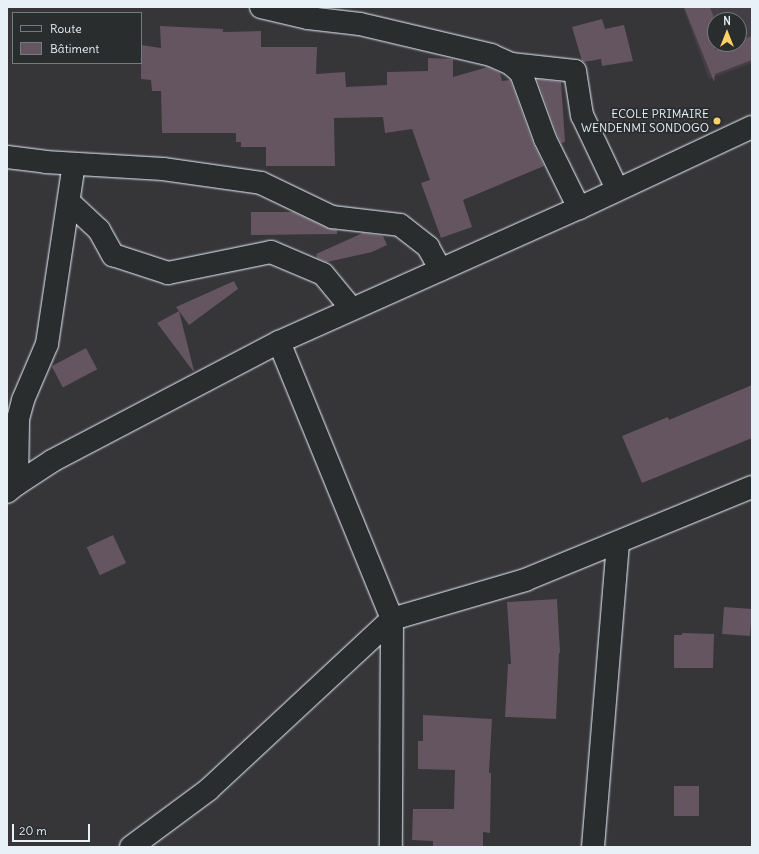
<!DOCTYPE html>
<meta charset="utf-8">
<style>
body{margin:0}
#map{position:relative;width:759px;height:854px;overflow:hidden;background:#363538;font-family:Delius,sans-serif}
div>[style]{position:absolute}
.built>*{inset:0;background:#443f44}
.building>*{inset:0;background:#645561;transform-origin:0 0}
.roads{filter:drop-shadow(0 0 1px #e8f1f8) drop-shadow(0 0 1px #e8f1f8)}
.street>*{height:22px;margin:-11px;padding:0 11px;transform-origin:11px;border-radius:11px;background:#2a2d2e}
.secondary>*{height:22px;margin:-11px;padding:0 11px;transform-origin:11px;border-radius:11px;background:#2a2d2e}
.dots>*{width:11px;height:11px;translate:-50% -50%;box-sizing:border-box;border:2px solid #2a2d2e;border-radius:50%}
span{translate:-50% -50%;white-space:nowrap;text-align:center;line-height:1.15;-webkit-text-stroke:3.5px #2a2d2e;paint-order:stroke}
.poi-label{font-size:12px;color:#e8f1f8}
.right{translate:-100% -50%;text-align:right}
.frame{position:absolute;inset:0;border:8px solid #e8f1f8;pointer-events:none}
.legend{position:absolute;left:12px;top:12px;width:130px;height:52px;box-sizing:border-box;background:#2a2d2e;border:1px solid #767b7f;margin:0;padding:5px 7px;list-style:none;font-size:12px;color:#e8f1f8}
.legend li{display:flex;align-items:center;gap:8px;height:20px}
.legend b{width:20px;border:1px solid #767b7f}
.north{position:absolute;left:707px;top:12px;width:40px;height:40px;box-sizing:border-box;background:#2a2d2e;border:1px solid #767b7f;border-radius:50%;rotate:0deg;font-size:11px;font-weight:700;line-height:16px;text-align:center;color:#e8f1f8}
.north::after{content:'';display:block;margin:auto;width:14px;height:18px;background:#ffd166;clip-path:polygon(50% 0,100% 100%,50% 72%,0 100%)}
.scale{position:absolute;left:12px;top:824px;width:78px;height:18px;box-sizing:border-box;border:2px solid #e8f1f8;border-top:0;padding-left:5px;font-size:12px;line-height:14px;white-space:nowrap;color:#e8f1f8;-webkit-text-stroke:3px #2a2d2e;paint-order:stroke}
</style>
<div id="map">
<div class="built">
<div style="clip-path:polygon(evenodd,683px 7px,752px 7px,752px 63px,709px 79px,683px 7px,715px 20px,739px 20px,739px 44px,715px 44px,715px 20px)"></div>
</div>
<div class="building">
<div style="clip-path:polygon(684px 7px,710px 7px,715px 21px,715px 50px,732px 44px,739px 44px,739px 41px,752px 36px,752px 60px,715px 74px,714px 82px)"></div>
<div style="clip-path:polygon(602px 19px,605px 29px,624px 25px,633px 61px,602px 66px,601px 59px,584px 62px,582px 61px,572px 27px)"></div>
<div style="clip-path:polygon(160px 26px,223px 29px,223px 32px,261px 31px,261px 47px,317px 47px,316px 74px,345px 72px,346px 87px,387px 85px,387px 72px,428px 71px,428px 58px,453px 59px,453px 77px,488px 67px,500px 73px,502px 81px,510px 80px,533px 143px,544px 166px,463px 200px,472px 227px,441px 238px,421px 183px,430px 180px,412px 129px,385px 133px,383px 117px,334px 118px,335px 166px,266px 166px,266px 147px,241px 147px,241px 142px,236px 142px,236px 133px,162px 133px,161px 91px,152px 91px,151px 80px,141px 79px,141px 45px,161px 48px)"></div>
<div style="clip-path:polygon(537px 79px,561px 82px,565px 142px,561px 143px,557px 134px)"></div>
<div style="clip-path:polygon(251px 212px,293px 212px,327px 228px,337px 230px,337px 234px,251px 235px)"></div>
<div style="clip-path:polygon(363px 233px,383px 236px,387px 245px,372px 252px,327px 262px,317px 258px,316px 254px)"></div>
<div style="clip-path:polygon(234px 281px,238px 289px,189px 325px,176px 307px)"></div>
<div style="clip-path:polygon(179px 311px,194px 371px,193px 371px,157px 323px)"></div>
<div style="left:86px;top:348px;width:24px;height:39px;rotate:62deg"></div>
<div style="clip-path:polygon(752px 385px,752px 438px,642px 483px,622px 436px,668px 417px,669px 420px)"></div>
<div style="left:113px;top:535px;width:31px;height:29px;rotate:65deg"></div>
<div style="clip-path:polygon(557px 599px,560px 653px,559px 653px,556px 719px,505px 717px,508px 664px,511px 664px,507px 602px)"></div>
<div style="left:724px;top:607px;width:28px;height:27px;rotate:4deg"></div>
<div style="clip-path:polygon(682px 633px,714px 634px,713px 668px,674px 668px,674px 635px,682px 635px)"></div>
<div style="clip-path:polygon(423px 715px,492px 719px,489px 773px,491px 773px,490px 833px,483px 832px,483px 847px,433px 847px,433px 841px,412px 840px,413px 809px,454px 809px,455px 770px,418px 769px,418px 741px,423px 741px)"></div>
<div style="left:674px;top:786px;width:25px;height:30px"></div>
</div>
<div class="roads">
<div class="street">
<div style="left:261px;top:7px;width:48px;rotate:13.2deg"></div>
<div style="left:308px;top:18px;width:52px;rotate:6.6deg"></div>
<div style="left:360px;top:24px;width:135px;rotate:13.3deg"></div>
<div style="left:491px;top:55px;width:22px;rotate:24deg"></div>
<div style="left:511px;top:64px;width:13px;rotate:42deg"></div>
<div style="left:521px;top:73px;width:70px;rotate:70deg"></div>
<div style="left:545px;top:139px;width:77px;rotate:63.8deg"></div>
<div style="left:511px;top:64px;width:64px;rotate:6.2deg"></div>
<div style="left:575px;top:71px;width:45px;rotate:81deg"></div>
<div style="left:582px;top:115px;width:82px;rotate:64.7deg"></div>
<div style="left:7px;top:157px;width:38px;rotate:7deg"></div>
<div style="left:45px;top:162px;width:118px;rotate:3.4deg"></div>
<div style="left:163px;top:169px;width:99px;rotate:8.1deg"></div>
<div style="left:261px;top:183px;width:79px;rotate:25.6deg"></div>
<div style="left:332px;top:217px;width:68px;rotate:6.7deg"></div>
<div style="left:400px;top:225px;width:36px;rotate:38deg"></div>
<div style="left:428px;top:247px;width:26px;rotate:61deg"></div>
<div style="left:69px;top:202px;width:41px;rotate:43deg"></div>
<div style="left:99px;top:230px;width:29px;rotate:61deg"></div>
<div style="left:113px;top:255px;width:58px;rotate:18.1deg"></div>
<div style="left:168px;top:273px;width:105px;rotate:-11.5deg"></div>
<div style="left:271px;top:252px;width:56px;rotate:22.9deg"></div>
<div style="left:323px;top:274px;width:45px;rotate:50.4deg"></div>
<div style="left:279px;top:342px;width:299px;rotate:67.8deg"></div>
<div style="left:392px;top:619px;width:139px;rotate:-16.3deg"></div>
<div style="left:525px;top:580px;width:245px;rotate:-22.3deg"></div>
<div style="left:17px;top:484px;width:65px;rotate:-89.1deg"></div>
<div style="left:18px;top:419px;width:20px;rotate:-75deg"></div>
<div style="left:23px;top:400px;width:61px;rotate:-66.8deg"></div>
<div style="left:47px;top:344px;width:182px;rotate:-81.5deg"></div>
<div style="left:131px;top:847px;width:96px;rotate:-36.5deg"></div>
<div style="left:208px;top:790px;width:251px;rotate:-42.9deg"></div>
<div style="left:392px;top:619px;width:228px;rotate:90.3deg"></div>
<div style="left:593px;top:847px;width:305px;rotate:-85.3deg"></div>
</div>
<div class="secondary">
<div style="left:7px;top:492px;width:13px;rotate:-39deg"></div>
<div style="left:17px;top:484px;width:42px;rotate:-33.3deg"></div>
<div style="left:52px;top:461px;width:256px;rotate:-27.7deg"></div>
<div style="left:279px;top:342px;width:329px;rotate:-24.1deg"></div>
<div style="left:579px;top:208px;width:191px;rotate:-25.1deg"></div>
</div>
</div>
<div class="dots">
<div style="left:717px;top:121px;background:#ffd166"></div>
</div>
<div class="poi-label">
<span class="right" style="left:709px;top:121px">ECOLE PRIMAIRE<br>WENDENMI SONDOGO</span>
</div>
<div class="frame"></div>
<ul class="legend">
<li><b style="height:5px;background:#2a2d2e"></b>Route</li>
<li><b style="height:11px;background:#645561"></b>Bâtiment</li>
</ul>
<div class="north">N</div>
<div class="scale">20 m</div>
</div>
